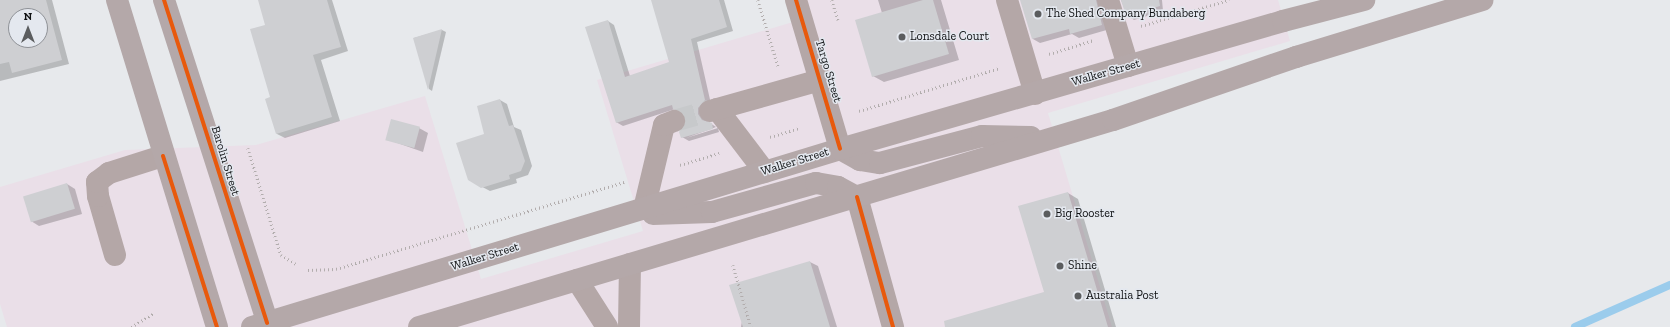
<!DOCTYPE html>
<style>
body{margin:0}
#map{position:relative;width:1670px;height:327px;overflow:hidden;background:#e7e9ec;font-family:"Zilla Slab",serif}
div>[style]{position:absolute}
.commercial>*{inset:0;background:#eadfe8}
.shadow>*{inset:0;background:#0003}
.stream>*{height:8px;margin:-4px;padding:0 4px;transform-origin:4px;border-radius:4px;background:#9bccec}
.building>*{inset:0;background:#cecfd2;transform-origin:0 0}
.minor-tunnel>*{height:22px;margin-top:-11px;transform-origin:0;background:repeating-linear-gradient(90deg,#c7c9cb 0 22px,transparent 0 33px)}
.path>*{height:2.5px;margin-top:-1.25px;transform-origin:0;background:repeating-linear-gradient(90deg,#b2adad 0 1px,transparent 0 4px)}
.minor>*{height:22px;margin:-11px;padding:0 11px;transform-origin:11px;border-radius:11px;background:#b4a7a7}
.major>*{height:22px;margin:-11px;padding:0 11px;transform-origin:11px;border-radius:11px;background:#b4a8a9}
.cycleway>*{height:4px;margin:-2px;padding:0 2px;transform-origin:2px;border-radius:2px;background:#e8590c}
.dots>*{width:11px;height:11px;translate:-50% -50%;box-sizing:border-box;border:2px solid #e4e8ef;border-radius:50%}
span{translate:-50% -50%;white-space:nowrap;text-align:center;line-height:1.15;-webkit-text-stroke:3px #e4e8ef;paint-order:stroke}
.poi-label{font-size:12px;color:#0f1113}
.left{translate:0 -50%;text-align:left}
.street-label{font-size:12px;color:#0f1113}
.north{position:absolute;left:8px;top:8px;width:40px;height:40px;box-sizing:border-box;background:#e4e8ef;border:1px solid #8f9297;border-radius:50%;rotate:0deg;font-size:11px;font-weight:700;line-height:16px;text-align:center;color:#0f1113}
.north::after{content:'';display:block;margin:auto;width:14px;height:18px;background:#5b5d5f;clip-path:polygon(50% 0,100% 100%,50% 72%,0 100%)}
</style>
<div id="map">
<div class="commercial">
<div style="clip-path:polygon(798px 0,1278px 0,1290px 41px,1048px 113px,1112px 327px,7px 327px,0 304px,0 187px,125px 150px,256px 145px,425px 96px,481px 279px,643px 231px,597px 80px,803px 19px)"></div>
</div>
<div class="shadow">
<div style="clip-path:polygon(evenodd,0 0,52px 0,69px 64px,0 81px,0 0,16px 16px,40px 16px,40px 40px,16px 40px,16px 16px)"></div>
<div style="clip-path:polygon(259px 0,332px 0,348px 51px,321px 60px,340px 121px,285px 138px,277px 134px,266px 25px)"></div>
<div style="clip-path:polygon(652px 0,724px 0,733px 31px,697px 42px,711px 104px,704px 119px,716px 127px,686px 138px,718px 128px,719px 132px,689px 141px,682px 137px,687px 123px,687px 116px,675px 109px,623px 126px,616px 122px,608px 21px,614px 25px,630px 76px,671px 63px)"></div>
<div style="clip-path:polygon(878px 0,941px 0,959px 60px,884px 82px,873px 76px,882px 13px)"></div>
<div style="clip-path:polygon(1021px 0,1105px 0,1110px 29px,1079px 38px,1072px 34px,1040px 43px,1033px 39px)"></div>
<div style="clip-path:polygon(1121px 0,1162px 0,1163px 11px,1134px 20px,1127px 15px)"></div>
<div style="clip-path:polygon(442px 30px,446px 32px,432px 91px,429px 89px,414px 38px)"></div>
<div style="clip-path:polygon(500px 100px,507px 104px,514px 127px,521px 130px,532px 166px,528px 175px,516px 179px,517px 183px,490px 191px,469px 180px)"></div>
<div style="clip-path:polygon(419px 128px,428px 133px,423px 152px,386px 139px)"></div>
<div style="clip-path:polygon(67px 184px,75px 189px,82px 214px,39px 226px,31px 221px)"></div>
<div style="clip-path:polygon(1068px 193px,1078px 199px,1116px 327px,966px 327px,1045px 293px)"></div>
<div style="clip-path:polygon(810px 262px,818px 266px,837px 327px,741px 327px,742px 321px)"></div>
</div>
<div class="stream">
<div style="left:1575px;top:327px;width:104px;rotate:-23.9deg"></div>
</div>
<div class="building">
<div style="clip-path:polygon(evenodd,0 0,46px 0,62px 60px,12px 73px,9px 62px,0 64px,0 0,16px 16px,40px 16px,40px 40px,16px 40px,16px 16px)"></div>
<div style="clip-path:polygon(258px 0,327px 0,341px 47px,313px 55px,332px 117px,276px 134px,265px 99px,270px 97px,250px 29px,265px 25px)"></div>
<div style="clip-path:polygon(651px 0,719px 0,727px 27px,691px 39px,705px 100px,698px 108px,698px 114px,702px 120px,712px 123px,713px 129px,681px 138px,679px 132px,686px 123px,686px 117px,681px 111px,673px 109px,672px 105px,616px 123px,585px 27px,608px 20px,625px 77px,669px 62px)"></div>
<div style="clip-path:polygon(923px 0,933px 0,949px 54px,872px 77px,855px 20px)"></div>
<div style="clip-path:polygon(1020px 0,1096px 0,1102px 25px,1070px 34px,1069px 29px,1032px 39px)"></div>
<div style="clip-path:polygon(1121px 0,1159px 0,1160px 6px,1126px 16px)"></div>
<div style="clip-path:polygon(442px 29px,428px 90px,413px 38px)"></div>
<div style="clip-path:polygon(500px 99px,509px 126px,513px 125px,525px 161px,521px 171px,509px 175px,510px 179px,481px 188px,468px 180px,456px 143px,484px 134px,477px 106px)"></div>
<div style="left:391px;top:119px;width:30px;height:22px;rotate:15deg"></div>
<div style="left:67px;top:183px;width:27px;height:46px;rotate:73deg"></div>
<div style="clip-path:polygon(1068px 192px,1108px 327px,945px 327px,944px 321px,1044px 292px,1018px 206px)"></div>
<div style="clip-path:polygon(810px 261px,830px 327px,743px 327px,729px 285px)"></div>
</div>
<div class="minor-tunnel">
<div style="left:674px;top:121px;width:37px;rotate:-16deg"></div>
</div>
<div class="path">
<div style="left:758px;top:0;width:69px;rotate:73.1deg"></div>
<div style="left:832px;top:0;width:21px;rotate:73deg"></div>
<div style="left:1141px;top:26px;width:92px;rotate:-16.5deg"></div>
<div style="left:1049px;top:54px;width:47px;rotate:-17.3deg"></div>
<div style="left:859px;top:111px;width:147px;rotate:-17deg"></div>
<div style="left:770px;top:137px;width:31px;rotate:-17deg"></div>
<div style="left:248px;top:148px;width:112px;rotate:72.9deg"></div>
<div style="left:281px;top:255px;width:17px;rotate:31deg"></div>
<div style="left:680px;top:165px;width:41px;rotate:-17.1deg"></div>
<div style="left:733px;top:265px;width:65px;rotate:73.8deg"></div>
<div style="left:308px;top:270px;width:28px;rotate:-2deg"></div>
<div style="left:336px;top:269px;width:301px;rotate:-16.8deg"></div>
<div style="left:131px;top:327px;width:27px;rotate:-31deg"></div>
</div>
<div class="minor">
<div style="left:796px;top:0;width:155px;rotate:73.5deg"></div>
<div style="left:1007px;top:0;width:98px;rotate:73.4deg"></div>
<div style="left:1108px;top:0;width:69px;rotate:73.1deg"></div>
<div style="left:717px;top:109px;width:79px;rotate:52.7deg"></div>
<div style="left:710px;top:111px;width:114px;rotate:-15.7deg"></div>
<div style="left:857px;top:197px;width:135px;rotate:74.5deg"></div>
<div style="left:644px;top:209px;width:86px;rotate:-76.6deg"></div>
<div style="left:664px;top:125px;width:11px;rotate:-22deg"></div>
<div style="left:115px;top:255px;width:61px;rotate:-106.1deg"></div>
<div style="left:98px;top:196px;width:14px;rotate:-94deg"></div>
<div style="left:97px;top:182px;width:15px;rotate:-37deg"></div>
<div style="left:109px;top:173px;width:57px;rotate:-17.5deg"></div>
<div style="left:577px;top:280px;width:56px;rotate:57.4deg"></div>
<div style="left:629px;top:327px;width:63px;rotate:-89.1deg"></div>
</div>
<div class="major">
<div style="left:117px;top:0;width:342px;rotate:73deg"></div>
<div style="left:164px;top:0;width:343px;rotate:72.2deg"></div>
<div style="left:840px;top:149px;width:23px;rotate:29deg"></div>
<div style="left:860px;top:160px;width:20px;rotate:9deg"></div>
<div style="left:880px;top:163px;width:106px;rotate:-14.8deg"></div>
<div style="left:982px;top:136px;width:49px;rotate:1.2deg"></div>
<div style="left:653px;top:214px;width:59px;rotate:-1.9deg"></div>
<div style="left:712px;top:212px;width:108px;rotate:-15.6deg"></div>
<div style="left:816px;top:183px;width:22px;rotate:10deg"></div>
<div style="left:838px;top:187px;width:21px;rotate:28deg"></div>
<div style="left:252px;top:327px;width:614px;rotate:-16.84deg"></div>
<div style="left:840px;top:149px;width:461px;rotate:-16.1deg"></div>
<div style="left:1283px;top:21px;width:84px;rotate:-14.5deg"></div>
<div style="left:419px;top:327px;width:724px;rotate:-16.61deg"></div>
<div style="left:1113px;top:120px;width:194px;rotate:-19deg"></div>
<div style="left:1296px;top:57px;width:195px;rotate:-17deg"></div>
</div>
<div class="cycleway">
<div style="left:164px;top:0;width:339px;rotate:72.3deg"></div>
<div style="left:796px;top:0;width:155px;rotate:73.5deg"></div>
<div style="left:163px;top:156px;width:179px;rotate:72.5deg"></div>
<div style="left:857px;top:197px;width:135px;rotate:74.5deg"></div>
</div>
<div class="dots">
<div style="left:1038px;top:14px;background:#5b5d5f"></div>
<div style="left:902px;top:37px;background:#5b5d5f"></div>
<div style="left:1047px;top:214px;background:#5b5d5f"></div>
<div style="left:1060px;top:266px;background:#5b5d5f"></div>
<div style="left:1078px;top:296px;background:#5b5d5f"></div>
</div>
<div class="poi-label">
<span class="left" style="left:1046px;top:14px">The Shed Company Bundaberg</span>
<span class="left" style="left:910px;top:37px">Lonsdale Court</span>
<span class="left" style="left:1055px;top:214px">Big Rooster</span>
<span class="left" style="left:1068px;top:266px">Shine</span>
<span class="left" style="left:1086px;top:296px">Australia Post</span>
</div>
<div class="street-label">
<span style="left:828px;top:71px;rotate:73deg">Targo Street</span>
<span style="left:1106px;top:73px;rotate:-16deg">Walker Street</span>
<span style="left:225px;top:161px;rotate:73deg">Barolin Street</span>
<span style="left:795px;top:162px;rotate:-17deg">Walker Street</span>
<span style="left:485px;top:257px;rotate:-17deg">Walker Street</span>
</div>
<div class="north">N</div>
</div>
